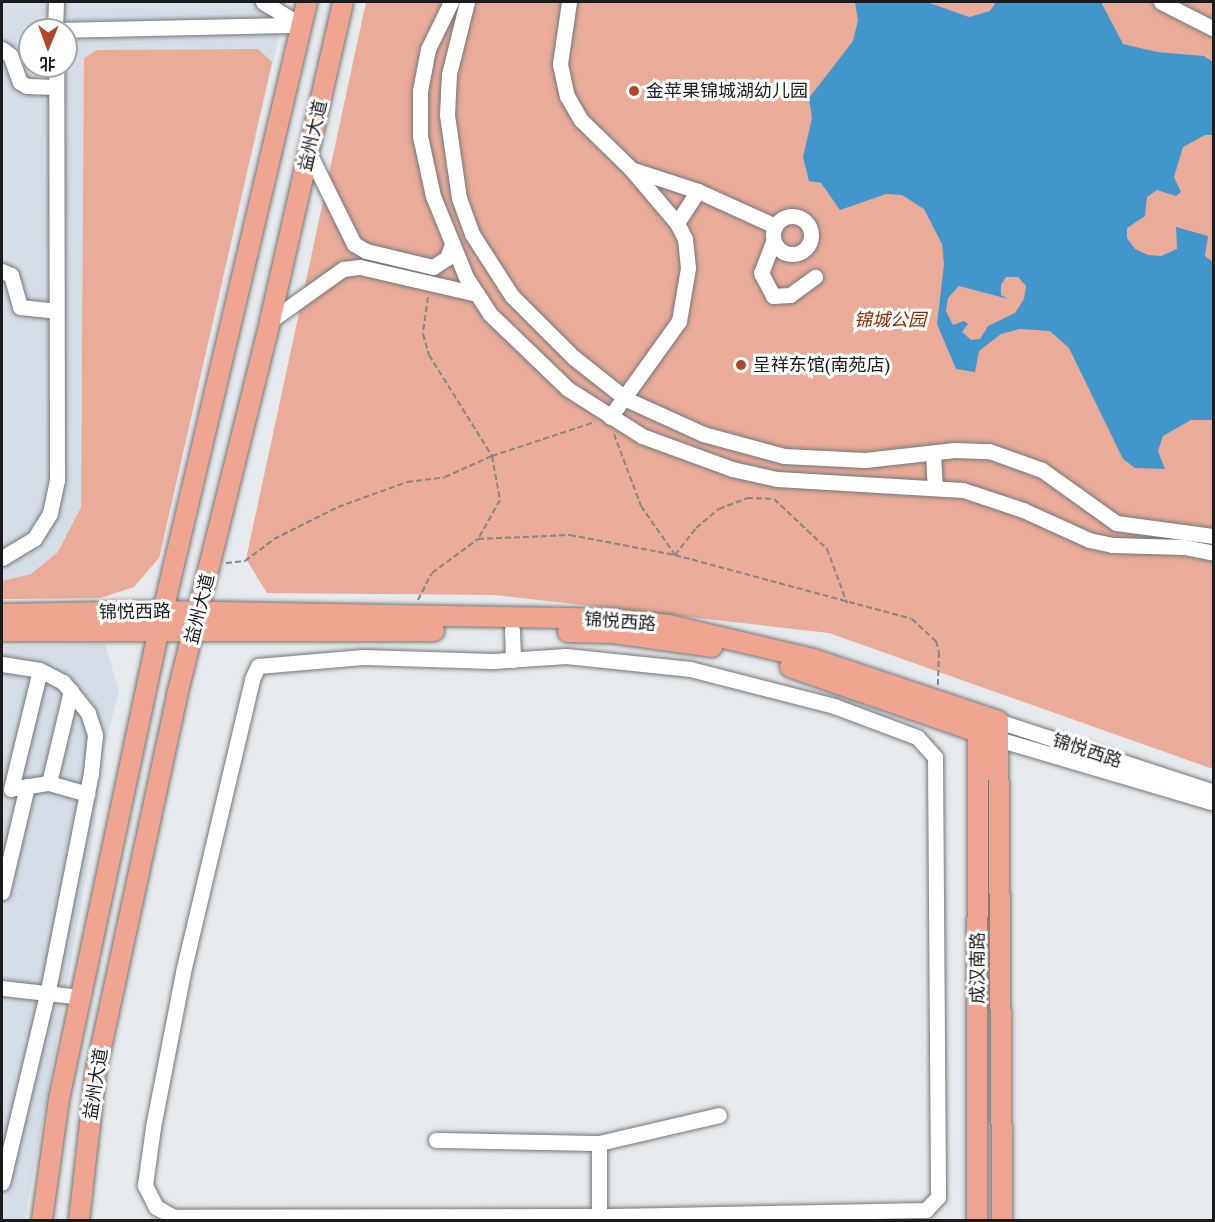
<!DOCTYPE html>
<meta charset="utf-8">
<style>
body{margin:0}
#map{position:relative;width:1215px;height:1222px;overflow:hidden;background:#e7eaec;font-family:Lora,"Noto Sans SC",serif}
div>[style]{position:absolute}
.built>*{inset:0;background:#d5dee6}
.green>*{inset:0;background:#eaab98}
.water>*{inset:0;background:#4197cc}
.path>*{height:2px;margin-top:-1px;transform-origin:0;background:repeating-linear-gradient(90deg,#848688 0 6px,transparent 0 9px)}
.roads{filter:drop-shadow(0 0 2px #747678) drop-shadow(0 0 2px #747678)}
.minor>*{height:15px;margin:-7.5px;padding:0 7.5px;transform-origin:7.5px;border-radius:7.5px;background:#fff}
.minor>.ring{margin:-7.5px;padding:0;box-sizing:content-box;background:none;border:15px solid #fff;border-radius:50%}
.major>*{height:20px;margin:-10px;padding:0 10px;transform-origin:10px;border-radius:10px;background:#eea48f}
.dots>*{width:16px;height:16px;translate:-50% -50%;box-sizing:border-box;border:3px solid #fff;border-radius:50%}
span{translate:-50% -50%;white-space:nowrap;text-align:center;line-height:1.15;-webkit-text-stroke:6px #fff;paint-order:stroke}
.poi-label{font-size:18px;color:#1a1b1c}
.left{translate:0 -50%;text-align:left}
.street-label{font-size:18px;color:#1a1b1c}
.park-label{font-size:18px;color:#902901;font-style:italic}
.frame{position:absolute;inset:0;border:3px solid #1a1b1c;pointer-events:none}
.north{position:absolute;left:18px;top:18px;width:60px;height:60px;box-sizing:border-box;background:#fff;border:2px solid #a3a4a4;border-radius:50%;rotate:181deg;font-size:16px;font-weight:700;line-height:24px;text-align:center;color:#1a1b1c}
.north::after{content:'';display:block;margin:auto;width:21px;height:27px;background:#b04827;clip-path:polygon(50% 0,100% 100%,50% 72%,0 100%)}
</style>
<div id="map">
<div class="built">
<div style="clip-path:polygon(evenodd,2px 2px,287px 2px,159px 558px,134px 587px,100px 598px,2px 599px,2px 2px,30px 30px,66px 30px,66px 66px,30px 66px,30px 30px)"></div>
<div style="clip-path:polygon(105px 644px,119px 691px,101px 761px,95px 826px,25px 1220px,2px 1220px,2px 646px)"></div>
</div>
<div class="green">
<div style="clip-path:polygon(366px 2px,1213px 2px,1213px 769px,829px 633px,495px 595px,267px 593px,246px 559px)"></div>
<div style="clip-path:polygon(258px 49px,272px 62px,159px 558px,134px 587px,100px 598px,2px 599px,2px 581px,31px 574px,58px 552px,81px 507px,84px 58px,97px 50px)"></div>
</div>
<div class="water">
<div style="clip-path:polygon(evenodd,855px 2px,927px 2px,969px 17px,990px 11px,996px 2px,1101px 2px,1123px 44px,1157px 52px,1204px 56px,1213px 62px,1213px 135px,1205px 135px,1183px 147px,1174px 177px,1181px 192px,1176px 196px,1157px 190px,1147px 197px,1145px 216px,1127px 228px,1127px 238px,1135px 249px,1148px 255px,1161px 256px,1177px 249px,1176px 227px,1208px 236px,1205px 256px,1213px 262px,1213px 420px,1191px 420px,1163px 436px,1158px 451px,1165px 469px,1135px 468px,1123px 459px,1069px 348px,1050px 331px,1020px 329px,1001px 334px,979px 351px,975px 372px,956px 369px,937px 324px,944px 264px,942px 244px,924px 209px,902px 195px,886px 194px,840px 210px,821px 183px,809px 181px,803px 157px,812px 118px,809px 98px,853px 41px,858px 20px,855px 2px,1006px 277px,1018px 277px,1026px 286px,1024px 299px,1015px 313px,988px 326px,980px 339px,971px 340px,962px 332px,968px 324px,964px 321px,953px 325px,946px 311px,948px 298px,959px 286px,1008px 299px,1001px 295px,1001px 285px,1006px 277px)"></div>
</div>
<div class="path">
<div style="left:428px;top:297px;width:37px;rotate:98deg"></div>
<div style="left:423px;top:334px;width:22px;rotate:74deg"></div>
<div style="left:429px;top:355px;width:119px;rotate:58deg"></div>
<div style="left:492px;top:456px;width:45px;rotate:79.7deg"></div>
<div style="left:500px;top:500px;width:45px;rotate:119.4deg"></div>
<div style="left:614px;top:434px;width:77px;rotate:69.4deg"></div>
<div style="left:641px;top:506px;width:60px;rotate:55.2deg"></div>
<div style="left:675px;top:555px;width:34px;rotate:-52deg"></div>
<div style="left:696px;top:528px;width:30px;rotate:-40deg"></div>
<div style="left:719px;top:509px;width:30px;rotate:-21deg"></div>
<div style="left:747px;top:498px;width:27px;rotate:2deg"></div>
<div style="left:774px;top:499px;width:73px;rotate:43.3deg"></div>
<div style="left:827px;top:549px;width:58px;rotate:69.7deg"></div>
<div style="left:226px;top:563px;width:19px;rotate:-6deg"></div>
<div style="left:245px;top:561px;width:36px;rotate:-37deg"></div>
<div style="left:274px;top:539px;width:72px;rotate:-26.6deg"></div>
<div style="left:338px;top:507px;width:73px;rotate:-19.9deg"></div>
<div style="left:407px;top:482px;width:38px;rotate:-7deg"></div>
<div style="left:445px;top:477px;width:51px;rotate:-24.1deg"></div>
<div style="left:492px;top:456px;width:108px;rotate:-18.3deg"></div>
<div style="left:418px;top:600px;width:30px;rotate:-63deg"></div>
<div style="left:432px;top:573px;width:57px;rotate:-36.5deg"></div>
<div style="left:478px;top:539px;width:92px;rotate:-2.5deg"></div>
<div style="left:570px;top:535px;width:107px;rotate:10.8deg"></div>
<div style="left:675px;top:555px;width:245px;rotate:15.1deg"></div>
<div style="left:912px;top:619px;width:33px;rotate:43deg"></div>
<div style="left:936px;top:641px;width:11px;rotate:75deg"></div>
<div style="left:939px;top:652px;width:34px;rotate:92deg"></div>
</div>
<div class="roads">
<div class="minor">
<div style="left:263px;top:2px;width:44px;rotate:31.2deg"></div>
<div style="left:451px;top:2px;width:52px;rotate:116.1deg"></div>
<div style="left:428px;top:49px;width:43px;rotate:100.8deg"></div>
<div style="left:420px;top:91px;width:45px;rotate:90deg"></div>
<div style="left:420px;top:136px;width:61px;rotate:77.8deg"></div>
<div style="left:433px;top:196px;width:87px;rotate:67.8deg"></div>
<div style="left:466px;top:277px;width:44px;rotate:57deg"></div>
<div style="left:490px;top:314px;width:108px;rotate:43.9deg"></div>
<div style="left:568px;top:389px;width:88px;rotate:32.4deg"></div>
<div style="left:642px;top:436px;width:96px;rotate:20.1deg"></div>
<div style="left:732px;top:469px;width:46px;rotate:12.5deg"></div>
<div style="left:777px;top:479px;width:186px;rotate:3.4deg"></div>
<div style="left:963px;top:490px;width:63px;rotate:18.4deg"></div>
<div style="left:1023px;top:510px;width:72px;rotate:24.4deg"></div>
<div style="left:1089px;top:540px;width:24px;rotate:12deg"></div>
<div style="left:1112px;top:545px;width:72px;rotate:1.6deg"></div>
<div style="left:1184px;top:547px;width:31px;rotate:11deg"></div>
<div style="left:467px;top:2px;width:74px;rotate:104deg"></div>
<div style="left:449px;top:74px;width:41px;rotate:92.8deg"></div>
<div style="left:447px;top:115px;width:84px;rotate:81.8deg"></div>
<div style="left:459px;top:198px;width:38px;rotate:70deg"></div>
<div style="left:472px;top:234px;width:74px;rotate:57.2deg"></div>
<div style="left:512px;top:296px;width:86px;rotate:45deg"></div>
<div style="left:573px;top:357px;width:68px;rotate:38.4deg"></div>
<div style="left:626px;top:399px;width:85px;rotate:24.4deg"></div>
<div style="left:703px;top:434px;width:84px;rotate:15.2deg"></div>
<div style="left:784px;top:456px;width:81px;rotate:2.8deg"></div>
<div style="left:865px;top:460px;width:90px;rotate:-6.4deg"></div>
<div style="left:954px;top:450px;width:35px;rotate:2deg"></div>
<div style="left:989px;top:451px;width:56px;rotate:19.7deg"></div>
<div style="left:1042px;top:470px;width:91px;rotate:35.6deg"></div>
<div style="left:1116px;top:523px;width:99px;rotate:7.6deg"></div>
<div style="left:569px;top:2px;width:63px;rotate:98.3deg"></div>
<div style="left:560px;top:64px;width:33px;rotate:78deg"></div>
<div style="left:567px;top:96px;width:28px;rotate:60deg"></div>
<div style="left:581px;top:120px;width:70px;rotate:44.4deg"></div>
<div style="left:631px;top:169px;width:71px;rotate:49.6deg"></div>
<div style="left:677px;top:223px;width:18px;rotate:63deg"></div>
<div style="left:685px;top:239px;width:29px;rotate:84deg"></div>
<div style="left:688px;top:268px;width:54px;rotate:99.6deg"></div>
<div style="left:679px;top:321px;width:118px;rotate:125.7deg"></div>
<div style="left:1161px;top:2px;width:59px;rotate:27deg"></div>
<div style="left:55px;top:30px;width:246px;rotate:-1.2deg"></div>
<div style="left:55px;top:30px;width:28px;rotate:-88deg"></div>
<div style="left:2px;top:49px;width:10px;rotate:37deg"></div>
<div style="left:10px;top:55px;width:29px;rotate:70deg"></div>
<div style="left:20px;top:82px;width:8px;rotate:30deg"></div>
<div style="left:27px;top:86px;width:29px;rotate:2deg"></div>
<div style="left:309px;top:153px;width:102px;rotate:63.7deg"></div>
<div style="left:354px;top:244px;width:14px;rotate:30deg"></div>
<div style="left:366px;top:251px;width:69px;rotate:13.4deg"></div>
<div style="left:433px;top:267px;width:17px;rotate:-33deg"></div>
<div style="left:447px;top:258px;width:15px;rotate:-70deg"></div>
<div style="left:631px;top:169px;width:71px;rotate:18.2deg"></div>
<div style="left:698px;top:191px;width:85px;rotate:24.4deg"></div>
<div class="ring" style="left:773px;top:216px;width:23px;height:23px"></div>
<div style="left:677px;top:223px;width:38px;rotate:-57deg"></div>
<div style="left:773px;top:242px;width:33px;rotate:111deg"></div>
<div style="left:761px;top:273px;width:26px;rotate:62deg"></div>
<div style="left:773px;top:296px;width:17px;rotate:-3deg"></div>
<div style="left:790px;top:295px;width:31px;rotate:-36deg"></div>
<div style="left:2px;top:271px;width:10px;rotate:24deg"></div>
<div style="left:11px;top:275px;width:33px;rotate:74deg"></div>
<div style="left:20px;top:307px;width:36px;rotate:6deg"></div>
<div style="left:270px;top:321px;width:90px;rotate:-35.5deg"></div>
<div style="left:343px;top:269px;width:17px;rotate:-7deg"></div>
<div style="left:360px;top:267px;width:120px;rotate:13deg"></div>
<div style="left:933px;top:453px;width:35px;rotate:87deg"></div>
<div style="left:2px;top:558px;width:37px;rotate:-31deg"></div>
<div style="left:34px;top:539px;width:31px;rotate:-58deg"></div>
<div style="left:50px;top:513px;width:34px;rotate:-78deg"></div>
<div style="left:57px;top:480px;width:414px;rotate:-90.1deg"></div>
<div style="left:512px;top:630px;width:30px;rotate:88deg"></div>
<div style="left:566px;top:656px;width:125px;rotate:6deg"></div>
<div style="left:690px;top:669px;width:149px;rotate:14.4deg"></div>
<div style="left:834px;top:706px;width:89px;rotate:20.5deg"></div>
<div style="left:917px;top:737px;width:27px;rotate:48deg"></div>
<div style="left:935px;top:757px;width:440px;rotate:89.6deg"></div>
<div style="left:938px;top:1197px;width:18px;rotate:133deg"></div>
<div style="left:926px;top:1210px;width:327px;rotate:178.9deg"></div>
<div style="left:599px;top:1216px;width:425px;rotate:179.9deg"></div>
<div style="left:174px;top:1217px;width:21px;rotate:-151deg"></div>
<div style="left:156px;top:1207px;width:25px;rotate:-117deg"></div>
<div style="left:145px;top:1185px;width:59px;rotate:-82.1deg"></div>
<div style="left:153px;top:1127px;width:158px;rotate:-79deg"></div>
<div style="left:183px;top:972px;width:301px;rotate:-76.7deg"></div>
<div style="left:252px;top:679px;width:14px;rotate:-65deg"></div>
<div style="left:258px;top:666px;width:105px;rotate:-4.9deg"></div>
<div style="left:363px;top:657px;width:130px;rotate:1.8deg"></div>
<div style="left:493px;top:661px;width:73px;rotate:-3.9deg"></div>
<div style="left:2px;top:664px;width:38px;rotate:9deg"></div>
<div style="left:40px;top:670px;width:26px;rotate:28deg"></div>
<div style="left:63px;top:682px;width:40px;rotate:51deg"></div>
<div style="left:88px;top:713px;width:23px;rotate:72deg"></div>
<div style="left:95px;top:735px;width:38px;rotate:96deg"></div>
<div style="left:91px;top:773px;width:221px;rotate:101.2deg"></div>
<div style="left:48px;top:990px;width:198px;rotate:103.4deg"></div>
<div style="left:998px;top:721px;width:227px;rotate:18.2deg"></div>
<div style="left:998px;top:739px;width:225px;rotate:16.5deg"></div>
<div style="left:49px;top:783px;width:95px;rotate:-76.6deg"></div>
<div style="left:16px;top:788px;width:33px;rotate:-9deg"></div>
<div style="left:49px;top:783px;width:40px;rotate:16deg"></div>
<div style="left:11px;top:789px;width:122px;rotate:-76.3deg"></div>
<div style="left:2px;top:892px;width:109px;rotate:-76.7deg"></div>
<div style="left:2px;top:988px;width:80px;rotate:6.5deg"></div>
<div style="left:436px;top:1140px;width:163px;rotate:1.1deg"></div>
<div style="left:599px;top:1220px;width:77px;rotate:-90deg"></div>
<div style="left:599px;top:1143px;width:123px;rotate:-13.1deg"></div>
</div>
<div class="major">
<div style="left:2px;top:614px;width:161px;rotate:-1.1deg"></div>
<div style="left:163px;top:611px;width:451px;rotate:1deg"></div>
<div style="left:614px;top:619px;width:55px;rotate:6.2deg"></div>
<div style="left:669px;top:625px;width:148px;rotate:13.3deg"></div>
<div style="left:813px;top:659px;width:195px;rotate:18.5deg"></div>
<div style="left:998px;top:721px;width:499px;rotate:89.5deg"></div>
<div style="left:2px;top:631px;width:432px"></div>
<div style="left:568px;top:632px;width:45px;rotate:1.3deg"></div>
<div style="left:613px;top:633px;width:100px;rotate:8deg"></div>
<div style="left:790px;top:667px;width:220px;rotate:19.1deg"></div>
<div style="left:42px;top:1220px;width:122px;rotate:-82deg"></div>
<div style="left:59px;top:1099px;width:499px;rotate:-78deg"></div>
<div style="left:163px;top:611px;width:626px;rotate:-76.7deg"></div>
<div style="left:79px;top:1220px;width:150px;rotate:-83.5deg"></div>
<div style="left:96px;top:1071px;width:385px;rotate:-77.8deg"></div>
<div style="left:177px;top:695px;width:385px;rotate:-76deg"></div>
<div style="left:270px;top:321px;width:327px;rotate:-77.1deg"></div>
<div style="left:977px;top:1220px;width:498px;rotate:-89.9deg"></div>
</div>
</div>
<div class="dots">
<div style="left:634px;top:91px;background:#b04827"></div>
<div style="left:741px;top:365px;background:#b04827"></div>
</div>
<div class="poi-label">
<span class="left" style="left:646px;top:91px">金苹果锦城湖幼儿园</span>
<span class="left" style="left:753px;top:365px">呈祥东馆(南苑店)</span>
</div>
<div class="street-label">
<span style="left:313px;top:136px;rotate:-77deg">益州大道</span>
<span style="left:200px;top:609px;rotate:-76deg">益州大道</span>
<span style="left:135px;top:612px;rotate:-1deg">锦悦西路</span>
<span style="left:620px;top:622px;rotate:4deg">锦悦西路</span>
<span style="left:1087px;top:751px;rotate:18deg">锦悦西路</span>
<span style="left:978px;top:968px;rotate:-90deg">成汉南路</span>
<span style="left:96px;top:1084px;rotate:-81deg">益州大道</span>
</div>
<div class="park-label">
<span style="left:890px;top:320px">锦城公园</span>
</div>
<div class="frame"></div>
<div class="north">北</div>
</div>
